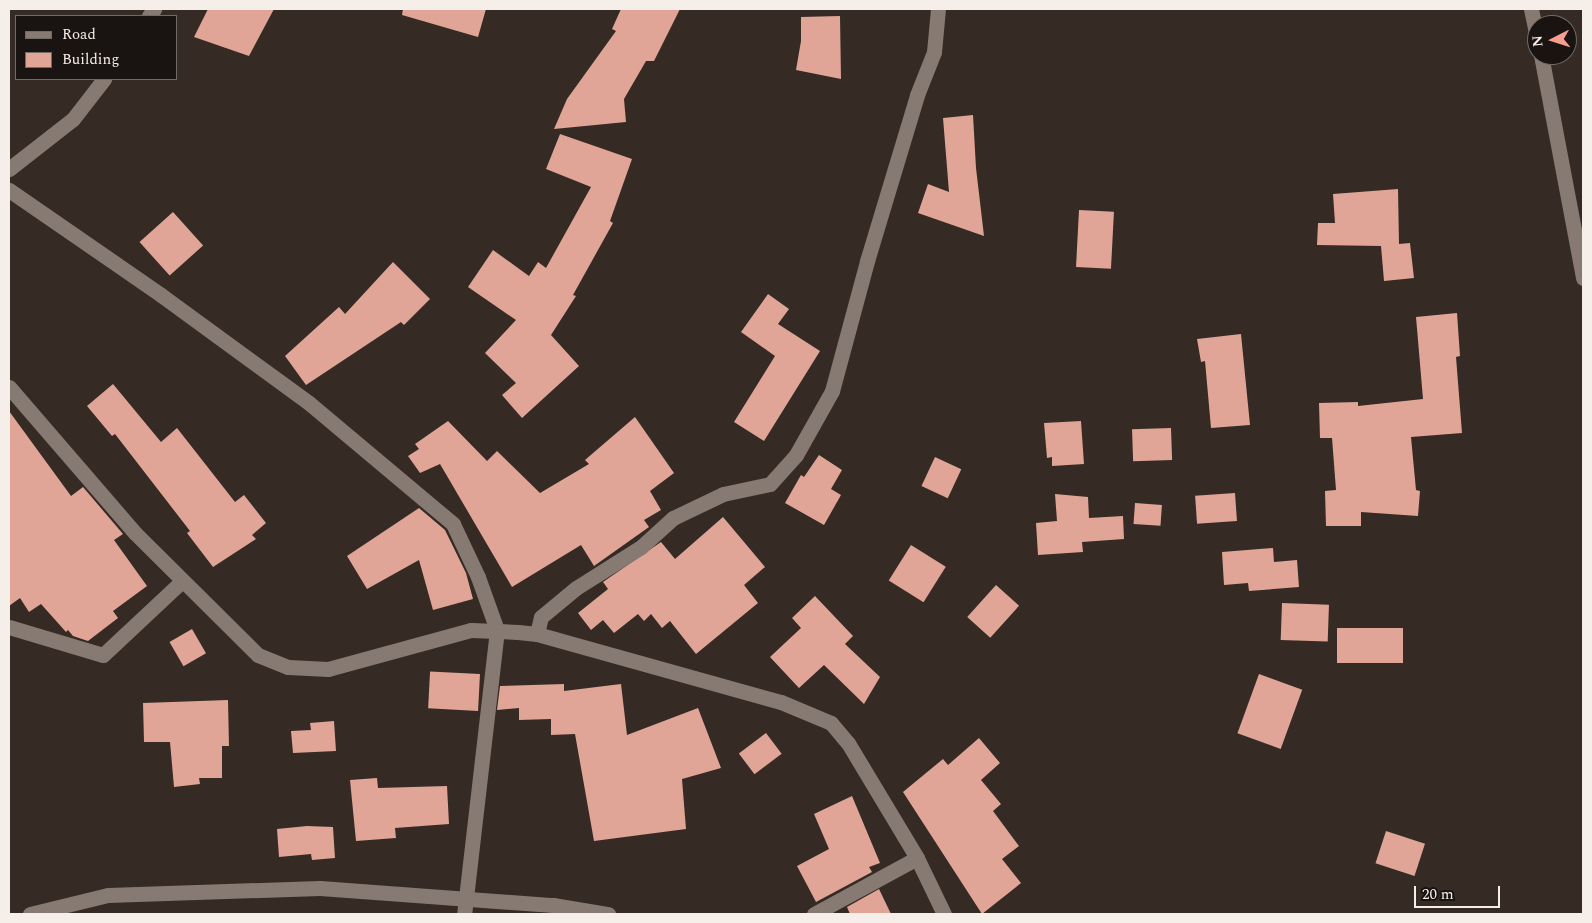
<!DOCTYPE html>
<style>
body{margin:0}
#map{position:relative;width:1592px;height:923px;overflow:hidden;background:#352b24;font-family:Spectral,serif}
div>[style]{position:absolute}
.building>*{inset:0;background:#e0a597;transform-origin:0 0}
.minor>*{height:15px;margin:-7.5px;padding:0 7.5px;transform-origin:7.5px;border-radius:7.5px;background:#867a72}
span{translate:-50% -50%;white-space:nowrap;text-align:center;line-height:1.15;-webkit-text-stroke:5px #191411;paint-order:stroke}
.frame{position:absolute;inset:0;border:10px solid #f5eee9;pointer-events:none}
.legend{position:absolute;left:15px;top:15px;width:162px;height:65px;box-sizing:border-box;background:#191411;border:1px solid #716b67;margin:0;padding:6px 9px;list-style:none;font-size:15px;color:#f5eee9}
.legend li{display:flex;align-items:center;gap:10px;height:25px}
.legend b{width:25px;border:1px solid #716b67}
.north{position:absolute;left:1527px;top:15px;width:50px;height:50px;box-sizing:border-box;background:#191411;border:1px solid #716b67;border-radius:50%;rotate:265deg;font-size:14px;font-weight:700;line-height:20px;text-align:center;color:#f5eee9}
.north::after{content:'';display:block;margin:auto;width:18px;height:22px;background:#f59d8f;clip-path:polygon(50% 0,100% 100%,50% 72%,0 100%)}
.scale{position:absolute;left:1414px;top:886px;width:86px;height:22px;box-sizing:border-box;border:2px solid #f5eee9;border-top:0;padding-left:6px;font-size:15px;line-height:18px;white-space:nowrap;color:#f5eee9;-webkit-text-stroke:4px #191411;paint-order:stroke}
</style>
<div id="map">
<div class="building">
<div style="clip-path:polygon(208px 9px,274px 9px,249px 56px,194px 37px)"></div>
<div style="clip-path:polygon(403px 9px,486px 9px,478px 37px,402px 15px)"></div>
<div style="clip-path:polygon(621px 9px,680px 9px,654px 61px,646px 61px,624px 99px,626px 122px,554px 129px,567px 99px,616px 31px,612px 29px)"></div>
<div style="clip-path:polygon(840px 16px,841px 79px,796px 70px,801px 41px,801px 17px)"></div>
<div style="clip-path:polygon(973px 115px,976px 168px,984px 236px,918px 213px,928px 184px,949px 192px,943px 118px)"></div>
<div style="clip-path:polygon(560px 134px,632px 159px,610px 221px,613px 223px,573px 295px,576px 296px,551px 335px,579px 366px,522px 418px,502px 395px,516px 383px,485px 353px,516px 320px,468px 287px,493px 250px,529px 276px,538px 262px,546px 268px,591px 187px,546px 169px)"></div>
<div style="clip-path:polygon(1398px 189px,1399px 244px,1410px 243px,1414px 278px,1384px 281px,1381px 246px,1317px 245px,1318px 223px,1335px 223px,1333px 194px)"></div>
<div style="left:1079px;top:210px;width:35px;height:57px;rotate:3deg"></div>
<div style="left:173px;top:212px;width:45px;height:45px;rotate:48deg"></div>
<div style="clip-path:polygon(393px 262px,430px 299px,404px 325px,401px 322px,306px 385px,285px 356px,339px 307px,345px 314px)"></div>
<div style="clip-path:polygon(768px 294px,789px 309px,778px 324px,820px 351px,764px 441px,734px 422px,775px 356px,741px 332px)"></div>
<div style="clip-path:polygon(1457px 313px,1460px 356px,1456px 357px,1462px 433px,1411px 437px,1416px 490px,1420px 491px,1418px 516px,1361px 512px,1361px 526px,1326px 526px,1325px 491px,1336px 490px,1332px 438px,1320px 438px,1319px 403px,1358px 402px,1358px 406px,1423px 399px,1416px 317px)"></div>
<div style="clip-path:polygon(1241px 334px,1250px 425px,1211px 428px,1205px 361px,1201px 362px,1197px 339px)"></div>
<div style="clip-path:polygon(113px 384px,161px 442px,177px 428px,235px 502px,244px 495px,266px 523px,252px 535px,256px 539px,213px 567px,187px 533px,190px 531px,115px 434px,112px 436px,87px 406px)"></div>
<div style="clip-path:polygon(9px 411px,71px 496px,83px 487px,123px 534px,114px 540px,147px 586px,113px 611px,118px 618px,88px 641px,73px 636px,68px 630px,66px 632px,41px 604px,29px 612px,20px 598px,9px 606px)"></div>
<div style="clip-path:polygon(635px 417px,674px 473px,650px 491px,661px 510px,644px 520px,649px 527px,594px 566px,581px 545px,512px 587px,440px 464px,420px 473px,408px 456px,419px 449px,415px 444px,448px 421px,487px 461px,497px 451px,540px 493px,589px 464px,585px 460px)"></div>
<div style="clip-path:polygon(1081px 421px,1084px 464px,1052px 466px,1052px 457px,1047px 458px,1044px 423px)"></div>
<div style="left:1171px;top:428px;width:32px;height:39px;rotate:88deg"></div>
<div style="clip-path:polygon(819px 455px,842px 470px,831px 489px,841px 495px,824px 525px,785px 503px,801px 475px,804px 477px)"></div>
<div style="left:935px;top:457px;width:29px;height:32px;rotate:25deg"></div>
<div style="left:1235px;top:493px;width:28px;height:40px;rotate:86deg"></div>
<div style="clip-path:polygon(1055px 494px,1088px 497px,1089px 518px,1123px 516px,1124px 539px,1082px 542px,1083px 552px,1038px 555px,1036px 523px,1057px 521px)"></div>
<div style="left:1135px;top:503px;width:27px;height:21px;rotate:4deg"></div>
<div style="clip-path:polygon(419px 508px,445px 530px,466px 573px,473px 599px,433px 610px,419px 560px,367px 589px,347px 556px)"></div>
<div style="clip-path:polygon(723px 517px,765px 567px,744px 585px,758px 603px,696px 654px,670px 621px,662px 628px,651px 614px,644px 621px,638px 614px,614px 633px,603px 620px,591px 630px,578px 613px,608px 589px,603px 582px,661px 542px,675px 559px)"></div>
<div style="left:911px;top:545px;width:41px;height:42px;rotate:32deg"></div>
<div style="clip-path:polygon(1273px 548px,1274px 562px,1297px 560px,1299px 587px,1249px 591px,1248px 583px,1224px 585px,1222px 552px)"></div>
<div style="left:996px;top:585px;width:31px;height:43px;rotate:42deg"></div>
<div style="clip-path:polygon(815px 596px,853px 636px,845px 644px,880px 677px,864px 704px,824px 665px,799px 688px,770px 657px,801px 628px,792px 618px)"></div>
<div style="left:1282px;top:603px;width:47px;height:37px;rotate:2deg"></div>
<div style="left:1337px;top:628px;width:66px;height:35px"></div>
<div style="left:192px;top:629px;width:28px;height:26px;rotate:60deg"></div>
<div style="left:480px;top:674px;width:37px;height:50px;rotate:93deg"></div>
<div style="left:1259px;top:674px;width:46px;height:63px;rotate:20deg"></div>
<div style="clip-path:polygon(564px 684px,564px 691px,621px 684px,627px 735px,698px 708px,721px 768px,682px 779px,686px 829px,594px 841px,575px 734px,551px 735px,551px 719px,519px 720px,519px 708px,497px 710px,500px 686px)"></div>
<div style="clip-path:polygon(228px 700px,229px 746px,222px 746px,222px 778px,199px 778px,200px 784px,174px 787px,170px 742px,144px 742px,143px 703px)"></div>
<div style="clip-path:polygon(334px 721px,336px 751px,293px 753px,291px 731px,311px 730px,310px 723px)"></div>
<div style="left:766px;top:733px;width:26px;height:34px;rotate:53deg"></div>
<div style="clip-path:polygon(979px 738px,1000px 763px,981px 780px,1001px 804px,993px 811px,1019px 846px,1002px 859px,1021px 883px,982px 914px,903px 792px,943px 759px,948px 765px)"></div>
<div style="clip-path:polygon(377px 778px,378px 788px,447px 786px,449px 824px,395px 828px,396px 838px,356px 841px,350px 780px)"></div>
<div style="clip-path:polygon(852px 796px,880px 863px,869px 867px,872px 872px,816px 902px,797px 866px,829px 849px,814px 814px)"></div>
<div style="clip-path:polygon(307px 826px,333px 827px,335px 858px,312px 860px,311px 854px,279px 857px,277px 829px)"></div>
<div style="left:1386px;top:831px;width:41px;height:34px;rotate:18deg"></div>
<div style="clip-path:polygon(879px 889px,891px 914px,850px 914px,847px 907px)"></div>
</div>
<div class="minor">
<div style="left:1531px;top:9px;width:30px;rotate:78deg"></div>
<div style="left:149px;top:16px;width:9px;rotate:-54deg"></div>
<div style="left:1541px;top:55px;width:227px;rotate:79.3deg"></div>
<div style="left:9px;top:169px;width:81px;rotate:-38deg"></div>
<div style="left:73px;top:119px;width:51px;rotate:-52.2deg"></div>
<div style="left:9px;top:190px;width:185px;rotate:34.6deg"></div>
<div style="left:161px;top:295px;width:183px;rotate:36.1deg"></div>
<div style="left:309px;top:403px;width:188px;rotate:40deg"></div>
<div style="left:453px;top:524px;width:59px;rotate:64.7deg"></div>
<div style="left:478px;top:577px;width:56px;rotate:70.3deg"></div>
<div style="left:497px;top:630px;width:286px;rotate:96.6deg"></div>
<div style="left:9px;top:387px;width:193px;rotate:49.2deg"></div>
<div style="left:135px;top:533px;width:173px;rotate:44.8deg"></div>
<div style="left:258px;top:655px;width:32px;rotate:22deg"></div>
<div style="left:288px;top:667px;width:40px;rotate:2.9deg"></div>
<div style="left:328px;top:669px;width:148px;rotate:-15.3deg"></div>
<div style="left:471px;top:630px;width:47px;rotate:2.4deg"></div>
<div style="left:518px;top:632px;width:19px;rotate:6deg"></div>
<div style="left:537px;top:634px;width:253px;rotate:15.6deg"></div>
<div style="left:781px;top:702px;width:54px;rotate:22.8deg"></div>
<div style="left:831px;top:723px;width:26px;rotate:50deg"></div>
<div style="left:848px;top:743px;width:134px;rotate:59deg"></div>
<div style="left:917px;top:858px;width:62px;rotate:64.3deg"></div>
<div style="left:9px;top:627px;width:98px;rotate:16.6deg"></div>
<div style="left:103px;top:655px;width:107px;rotate:-43.1deg"></div>
<div style="left:537px;top:634px;width:17px;rotate:-77deg"></div>
<div style="left:541px;top:617px;width:45px;rotate:-39.6deg"></div>
<div style="left:576px;top:588px;width:77px;rotate:-32.2deg"></div>
<div style="left:641px;top:547px;width:43px;rotate:-42.2deg"></div>
<div style="left:673px;top:518px;width:55px;rotate:-25.6deg"></div>
<div style="left:723px;top:494px;width:48px;rotate:-12deg"></div>
<div style="left:770px;top:484px;width:39px;rotate:-48deg"></div>
<div style="left:796px;top:455px;width:73px;rotate:-60.6deg"></div>
<div style="left:832px;top:391px;width:135px;rotate:-74.9deg"></div>
<div style="left:867px;top:261px;width:173px;rotate:-73.2deg"></div>
<div style="left:917px;top:95px;width:46px;rotate:-68.4deg"></div>
<div style="left:934px;top:52px;width:43px;rotate:-84.7deg"></div>
<div style="left:30px;top:914px;width:80px;rotate:-13.7deg"></div>
<div style="left:108px;top:895px;width:212px;rotate:-1.9deg"></div>
<div style="left:320px;top:888px;width:234px;rotate:4.2deg"></div>
<div style="left:553px;top:905px;width:56px;rotate:9.3deg"></div>
<div style="left:814px;top:914px;width:117px;rotate:-28.5deg"></div>
</div>
<div class="frame"></div>
<ul class="legend">
<li><b style="height:6px;background:#867a72"></b>Road</li>
<li><b style="height:14px;background:#e0a597"></b>Building</li>
</ul>
<div class="north">N</div>
<div class="scale">20 m</div>
</div>
